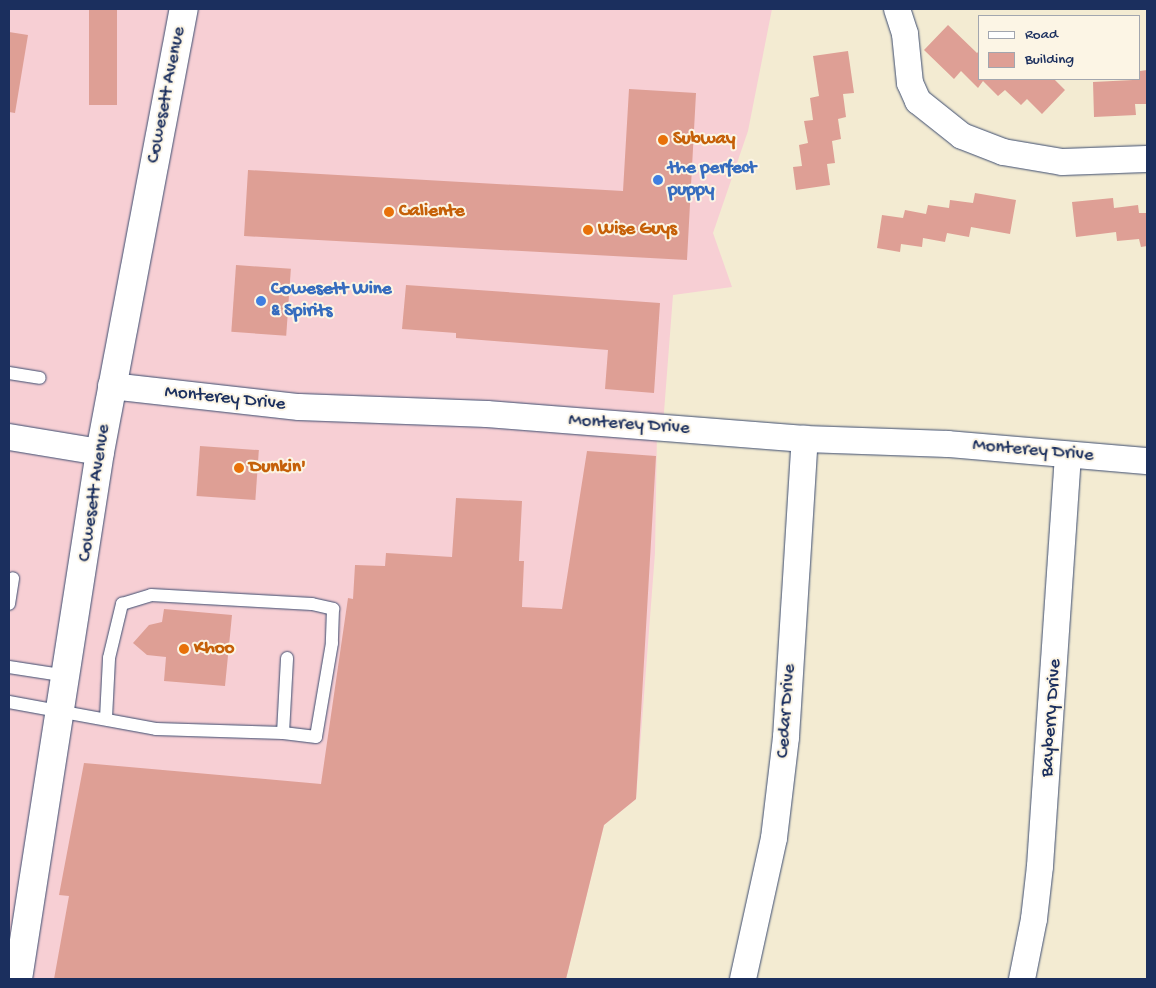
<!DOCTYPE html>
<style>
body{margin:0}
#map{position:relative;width:1156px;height:988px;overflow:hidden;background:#f3ebd2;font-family:"Gochi Hand",sans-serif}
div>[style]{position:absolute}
.built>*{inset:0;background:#f7cfd4}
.building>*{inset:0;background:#de9f95;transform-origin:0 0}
.roads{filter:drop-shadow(0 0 1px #3b4b6f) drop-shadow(0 0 1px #3b4b6f)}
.service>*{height:12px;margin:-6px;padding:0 6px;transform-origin:6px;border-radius:6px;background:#fff}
.minor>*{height:26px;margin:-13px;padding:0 13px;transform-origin:13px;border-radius:13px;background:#fff}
.primary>*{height:28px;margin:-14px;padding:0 14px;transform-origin:14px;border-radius:14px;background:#fff}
.dots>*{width:14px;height:14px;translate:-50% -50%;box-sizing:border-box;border:2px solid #fcf5e5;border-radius:50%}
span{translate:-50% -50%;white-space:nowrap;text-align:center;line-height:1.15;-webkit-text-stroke:4px #fcf5e5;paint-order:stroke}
.street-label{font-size:19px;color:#1b2f5e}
.food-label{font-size:19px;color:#c56008;font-weight:700}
.left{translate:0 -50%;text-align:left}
.shop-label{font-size:19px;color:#366cbe;font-weight:700}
.frame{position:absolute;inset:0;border:10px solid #1b2f5e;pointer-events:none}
.legend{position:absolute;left:978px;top:15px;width:162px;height:65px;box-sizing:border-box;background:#fcf5e5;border:1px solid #a2a6af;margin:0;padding:6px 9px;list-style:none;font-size:15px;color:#1b2f5e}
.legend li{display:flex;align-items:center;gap:10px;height:25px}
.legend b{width:25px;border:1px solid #a2a6af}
</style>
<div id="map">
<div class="built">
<div style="clip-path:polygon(9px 9px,772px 9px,748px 131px,713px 233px,732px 287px,673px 295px,663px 425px,657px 433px,655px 553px,636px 799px,604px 825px,566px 979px,9px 979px)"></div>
</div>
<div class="building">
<div style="left:89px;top:9px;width:28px;height:96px"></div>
<div style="clip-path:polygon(948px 25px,977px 53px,980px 50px,980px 79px,1054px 79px,1065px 90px,1042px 114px,1027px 99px,1021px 105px,1005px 90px,998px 96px,983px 81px,978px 88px,961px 71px,954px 79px,924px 50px)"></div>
<div style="clip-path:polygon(9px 32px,28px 35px,15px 113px,9px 112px)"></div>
<div style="clip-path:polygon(848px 51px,854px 93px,843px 94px,846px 117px,838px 119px,841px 139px,832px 141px,835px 163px,827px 164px,830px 185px,796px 190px,793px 167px,802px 166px,799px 145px,808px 143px,804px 121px,813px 120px,810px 98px,819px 96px,813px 56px)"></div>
<div style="clip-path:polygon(1147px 70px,1147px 104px,1135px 104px,1136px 115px,1094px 117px,1093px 82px,1133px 80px,1140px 79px,1140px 71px)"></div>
<div style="clip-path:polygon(629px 89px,696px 93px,687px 260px,244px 236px,248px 170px,623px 191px)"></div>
<div style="clip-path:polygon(975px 193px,1016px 200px,1010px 234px,971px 227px,969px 237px,947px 233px,945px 242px,923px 238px,922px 247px,901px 244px,900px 252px,877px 248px,882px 215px,903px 218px,905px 210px,926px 214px,928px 205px,949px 208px,950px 200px,973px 203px)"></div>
<div style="clip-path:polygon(1113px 198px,1114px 208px,1138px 205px,1139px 213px,1147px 213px,1147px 246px,1141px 247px,1139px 239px,1117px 241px,1116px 232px,1076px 237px,1072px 202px)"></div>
<div style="left:236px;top:265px;width:55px;height:67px;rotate:4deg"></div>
<div style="clip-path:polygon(406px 285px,660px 303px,654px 393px,605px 389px,608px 350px,456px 338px,456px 333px,402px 329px)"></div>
<div style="left:200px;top:446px;width:59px;height:50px;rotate:4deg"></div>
<div style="clip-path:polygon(587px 451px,656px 456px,636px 799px,604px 825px,566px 979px,54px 979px,69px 896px,59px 895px,84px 763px,321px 784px,348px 598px,353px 599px,355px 565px,385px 566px,386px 553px,452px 557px,456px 498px,522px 501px,519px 561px,524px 561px,522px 607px,562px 609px)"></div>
<div style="clip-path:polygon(164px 609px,232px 615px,225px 686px,164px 681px,166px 657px,147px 655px,133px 643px,149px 625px,162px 622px)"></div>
</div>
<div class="roads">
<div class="service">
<div style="left:9px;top:373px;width:31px;rotate:9deg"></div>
<div style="left:9px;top:604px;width:26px;rotate:-81deg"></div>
<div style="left:9px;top:667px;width:59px;rotate:8.8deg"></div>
<div style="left:9px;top:702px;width:149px;rotate:10.4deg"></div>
<div style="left:156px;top:729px;width:127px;rotate:1.8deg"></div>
<div style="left:283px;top:733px;width:75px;rotate:-86.9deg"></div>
<div style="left:106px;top:718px;width:60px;rotate:-87.1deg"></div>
<div style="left:109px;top:658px;width:56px;rotate:-76.5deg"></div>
<div style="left:122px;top:604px;width:30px;rotate:-17deg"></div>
<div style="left:151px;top:595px;width:161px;rotate:3.2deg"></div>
<div style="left:312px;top:604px;width:22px;rotate:13deg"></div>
<div style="left:333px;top:609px;width:34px;rotate:92deg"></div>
<div style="left:332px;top:643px;width:95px;rotate:99.7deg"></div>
<div style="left:316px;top:737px;width:33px;rotate:-173deg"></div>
</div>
<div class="minor">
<div style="left:897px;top:9px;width:26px;rotate:72deg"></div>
<div style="left:905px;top:34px;width:49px;rotate:84.2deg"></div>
<div style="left:910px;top:83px;width:20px;rotate:66deg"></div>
<div style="left:918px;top:101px;width:56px;rotate:38.5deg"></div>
<div style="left:962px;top:136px;width:44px;rotate:21.3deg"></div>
<div style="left:1003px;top:152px;width:60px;rotate:9.6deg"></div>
<div style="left:1062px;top:162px;width:85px;rotate:-2deg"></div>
<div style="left:111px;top:386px;width:189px;rotate:6.4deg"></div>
<div style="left:299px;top:407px;width:188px;rotate:2.1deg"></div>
<div style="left:487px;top:414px;width:319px;rotate:4.5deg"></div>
<div style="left:805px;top:439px;width:143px;rotate:2deg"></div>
<div style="left:948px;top:444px;width:200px;rotate:4.9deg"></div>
<div style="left:9px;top:437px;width:92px;rotate:9.4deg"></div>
<div style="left:743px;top:979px;width:144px;rotate:-77.6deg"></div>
<div style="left:774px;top:838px;width:102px;rotate:-83.2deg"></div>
<div style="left:786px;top:737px;width:299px;rotate:-86.4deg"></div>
<div style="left:1022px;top:979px;width:61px;rotate:-78.7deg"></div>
<div style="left:1034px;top:919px;width:53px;rotate:-83.5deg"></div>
<div style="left:1040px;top:866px;width:412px;rotate:-86.1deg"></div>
</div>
<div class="primary">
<div style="left:18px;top:979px;width:533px;rotate:-81.16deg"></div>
<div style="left:100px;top:452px;width:451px;rotate:-79.3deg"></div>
</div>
</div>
<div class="dots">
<div style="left:663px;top:140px;background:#e8710a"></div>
<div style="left:658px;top:180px;background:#3f7fe0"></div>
<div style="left:389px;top:212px;background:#e8710a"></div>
<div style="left:588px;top:230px;background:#e8710a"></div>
<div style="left:261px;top:301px;background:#3f7fe0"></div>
<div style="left:239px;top:468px;background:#e8710a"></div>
<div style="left:184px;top:649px;background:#e8710a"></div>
</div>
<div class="street-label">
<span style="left:167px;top:95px;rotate:-79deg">Cowesett Avenue</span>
<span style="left:225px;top:399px;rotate:6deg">Monterey Drive</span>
<span style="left:629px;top:425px;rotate:4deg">Monterey Drive</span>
<span style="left:1033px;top:451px;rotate:5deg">Monterey Drive</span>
<span style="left:95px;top:493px;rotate:-82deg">Cowesett Avenue</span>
<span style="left:787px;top:711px;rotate:-86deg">Cedar Drive</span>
<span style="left:1052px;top:718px;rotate:-86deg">Bayberry Drive</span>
</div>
<div class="food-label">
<span class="left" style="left:673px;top:140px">Subway</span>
<span class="left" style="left:399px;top:212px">Caliente</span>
<span class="left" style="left:598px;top:230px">Wise Guys</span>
<span class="left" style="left:249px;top:468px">Dunkin'</span>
<span class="left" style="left:194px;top:649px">Khoo</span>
</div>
<div class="shop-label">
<span class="left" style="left:668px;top:180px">the perfect<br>puppy</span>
<span class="left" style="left:271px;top:301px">Cowesett Wine<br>&amp; Spirits</span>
</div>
<div class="frame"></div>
<ul class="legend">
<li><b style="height:6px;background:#fff"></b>Road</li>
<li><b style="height:14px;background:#de9f95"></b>Building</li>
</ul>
</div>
